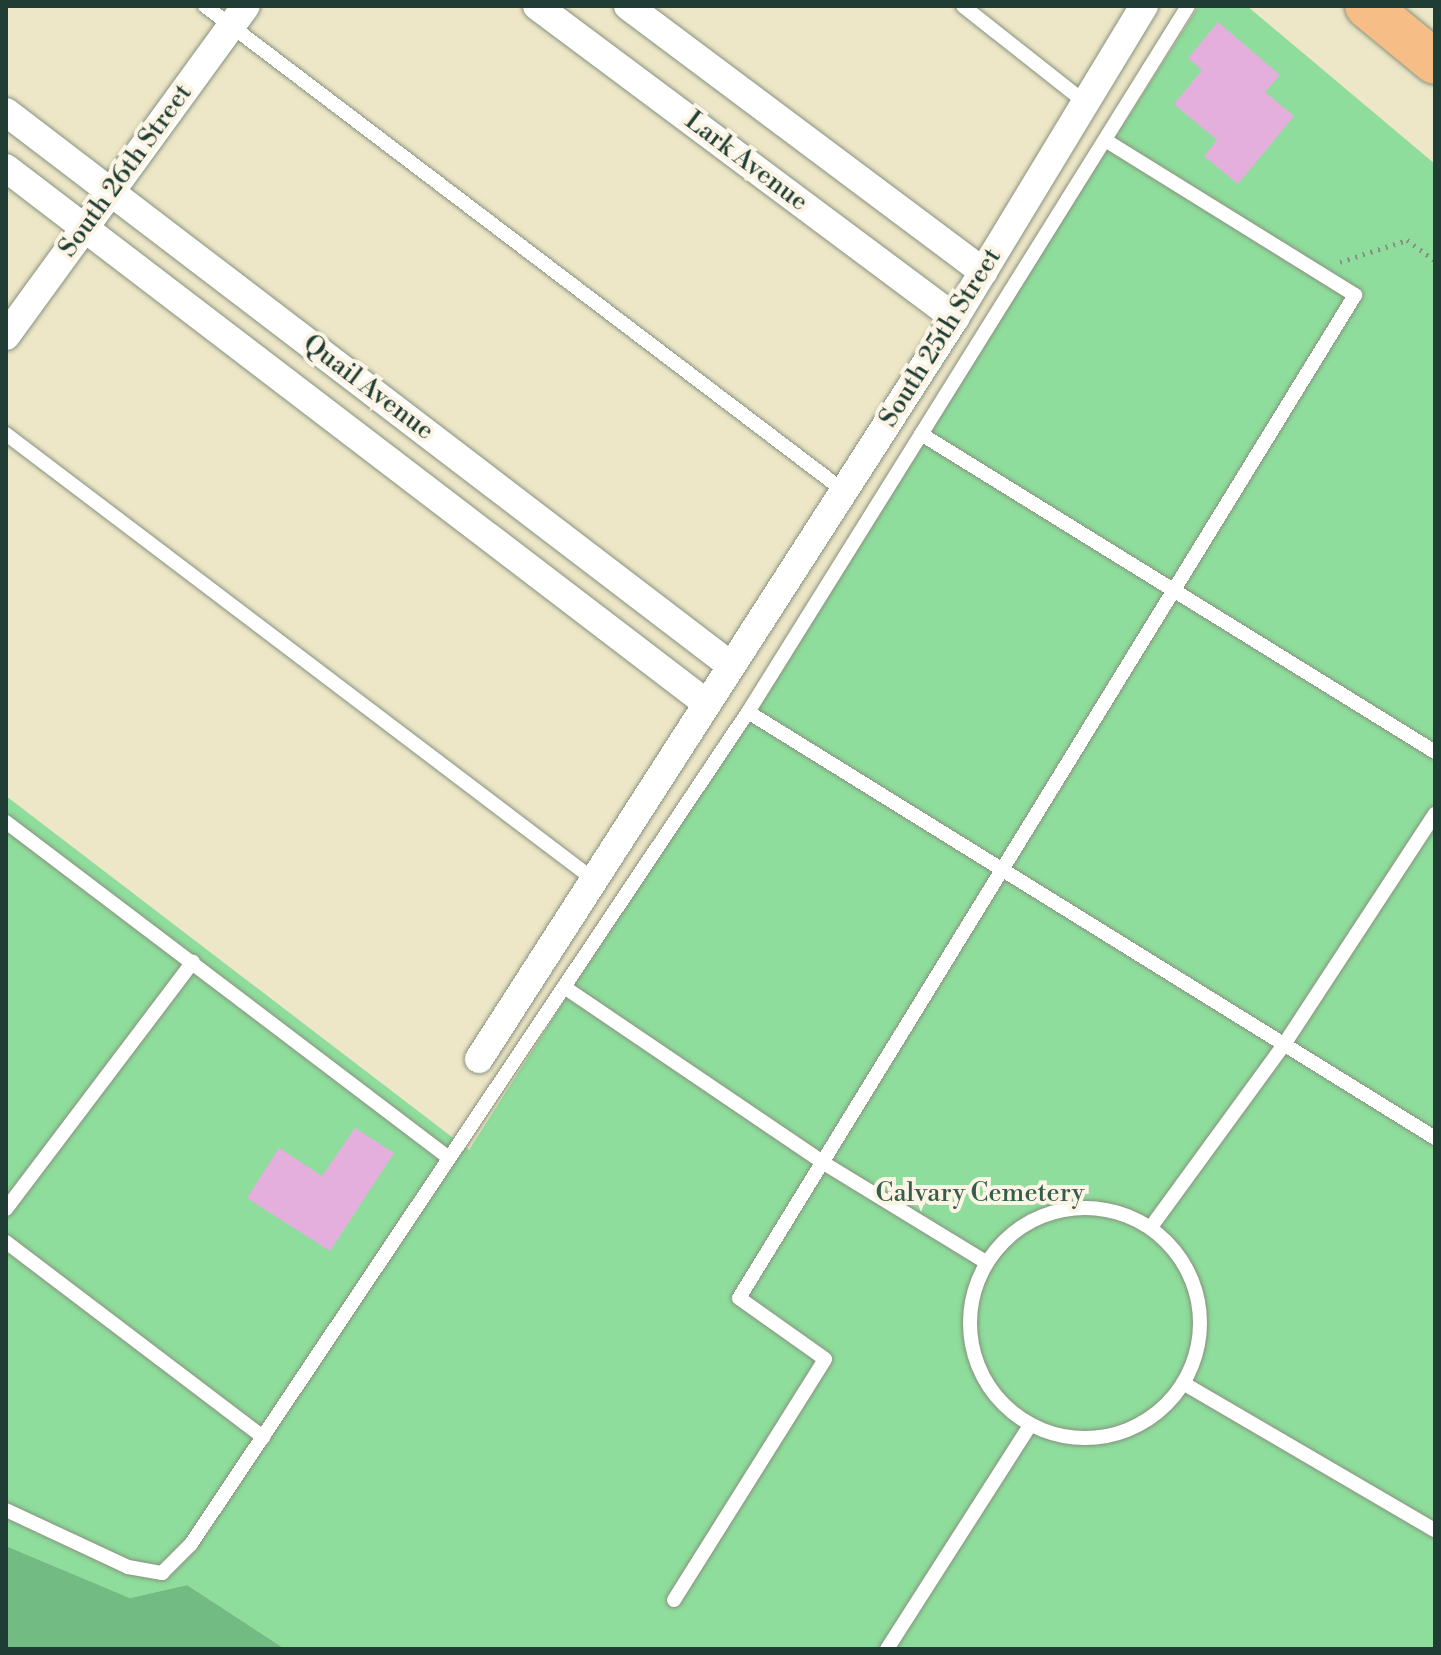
<!DOCTYPE html>
<style>
body{margin:0}
#map{position:relative;width:1441px;height:1655px;overflow:hidden;background:#ede6c7;font-family:"Libre Bodoni",serif}
div>[style]{position:absolute}
.green>*{inset:0;background:#8edd9c}
.forest>*{inset:0;background:#72bc84}
.building>*{inset:0;background:#e4afdc}
.path>*{height:5px;margin-top:-2.5px;transform-origin:0;background:repeating-linear-gradient(90deg,#86927e 0 2px,transparent 0 8px)}
.roads{filter:drop-shadow(0 0 2px #86927e) drop-shadow(0 0 2px #86927e)}
.service>*{height:14px;margin:-7px;padding:0 7px;transform-origin:7px;border-radius:7px;background:#fff}
.service>.ring{margin:-7px;padding:0;box-sizing:content-box;background:none;border:14px solid #fff;border-radius:50%}
.minor>*{height:28px;margin:-14px;padding:0 14px;transform-origin:14px;border-radius:14px;background:#fff}
.primary>*{height:44px;margin:-22px;padding:0 22px;transform-origin:22px;border-radius:22px;background:#f6be86}
span{translate:-50% -50%;white-space:nowrap;text-align:center;line-height:1.15;-webkit-text-stroke:8px #fcf5e5;paint-order:stroke}
.street-label{font-size:26px;color:#1f3d34}
.park-label{font-size:26px;color:#355d49}
.frame{position:absolute;inset:0;border:8px solid #1f3d34;pointer-events:none}
</style>
<div id="map">
<div class="green">
<div style="clip-path:polygon(1199px 6px,1247px 6px,1435px 164px,1435px 1649px,285px 1649px,187px 1585px,130px 1598px,6px 1546px,6px 796px,469px 1150px)"></div>
</div>
<div class="forest">
<div style="clip-path:polygon(6px 1546px,130px 1598px,187px 1585px,285px 1649px,6px 1649px)"></div>
</div>
<div class="building">
<div style="clip-path:polygon(1218px 22px,1280px 75px,1265px 92px,1294px 116px,1238px 184px,1204px 156px,1217px 140px,1174px 104px,1202px 70px,1188px 58px)"></div>
<div style="clip-path:polygon(355px 1128px,394px 1153px,330px 1251px,247px 1198px,279px 1148px,322px 1176px)"></div>
</div>
<div class="path">
<div style="left:1340px;top:262px;width:71px;rotate:-18.2deg"></div>
<div style="left:1407px;top:240px;width:34px;rotate:36deg"></div>
</div>
<div class="roads">
<div class="service">
<div style="left:205px;top:6px;width:802px;rotate:37.2deg"></div>
<div style="left:963px;top:6px;width:157px;rotate:38.3deg"></div>
<div style="left:1188px;top:6px;width:832px;rotate:121.93deg"></div>
<div style="left:748px;top:712px;width:808px;rotate:31.8deg"></div>
<div style="left:6px;top:434px;width:737px;rotate:37.17deg"></div>
<div style="left:921px;top:434px;width:604px;rotate:31.74deg"></div>
<div style="left:6px;top:822px;width:556px;rotate:37.18deg"></div>
<div style="left:564px;top:987px;width:312px;rotate:34.1deg"></div>
<div style="left:822px;top:1162px;width:192px;rotate:31.4deg"></div>
<div class="ring" style="left:970px;top:1208px;width:216px;height:216px"></div>
<div style="left:6px;top:1209px;width:310px;rotate:-52.9deg"></div>
<div style="left:1151px;top:1227px;width:228px;rotate:-53.9deg"></div>
<div style="left:1285px;top:1043px;width:274px;rotate:-56.8deg"></div>
<div style="left:6px;top:1242px;width:323px;rotate:37.2deg"></div>
<div style="left:1183px;top:1383px;width:292px;rotate:30.3deg"></div>
<div style="left:6px;top:1510px;width:135px;rotate:25deg"></div>
<div style="left:128px;top:1567px;width:35px;rotate:10deg"></div>
<div style="left:162px;top:1573px;width:41px;rotate:-45deg"></div>
<div style="left:191px;top:1544px;width:1001px;rotate:-56.2deg"></div>
<div style="left:674px;top:1600px;width:284px;rotate:-57.9deg"></div>
<div style="left:825px;top:1359px;width:105px;rotate:-144.7deg"></div>
<div style="left:739px;top:1298px;width:1177px;rotate:-58.44deg"></div>
<div style="left:1355px;top:295px;width:294px;rotate:-148.2deg"></div>
<div style="left:887px;top:1649px;width:266px;rotate:-57.4deg"></div>
</div>
<div class="minor">
<div style="left:537px;top:6px;width:522px;rotate:36.74deg"></div>
<div style="left:628px;top:6px;width:444px;rotate:36.8deg"></div>
<div style="left:6px;top:112px;width:911px;rotate:37.37deg"></div>
<div style="left:6px;top:168px;width:881px;rotate:37.39deg"></div>
<div style="left:6px;top:336px;width:408px;rotate:-54deg"></div>
<div style="left:479px;top:1059px;width:881px;rotate:-57.28deg"></div>
<div style="left:955px;top:318px;width:365px;rotate:-58.8deg"></div>
</div>
<div class="primary">
<div style="left:1367px;top:6px;width:88px;rotate:39.5deg"></div>
</div>
</div>
<div class="street-label">
<span style="left:746px;top:162px;rotate:37deg">Lark Avenue</span>
<span style="left:126px;top:171px;rotate:-54deg">South 26th Street</span>
<span style="left:941px;top:338px;rotate:-58deg">South 25th Street</span>
<span style="left:368px;top:388px;rotate:37deg">Quail Avenue</span>
</div>
<div class="park-label">
<span style="left:980px;top:1194px">Calvary Cemetery</span>
</div>
<div class="frame"></div>
</div>
